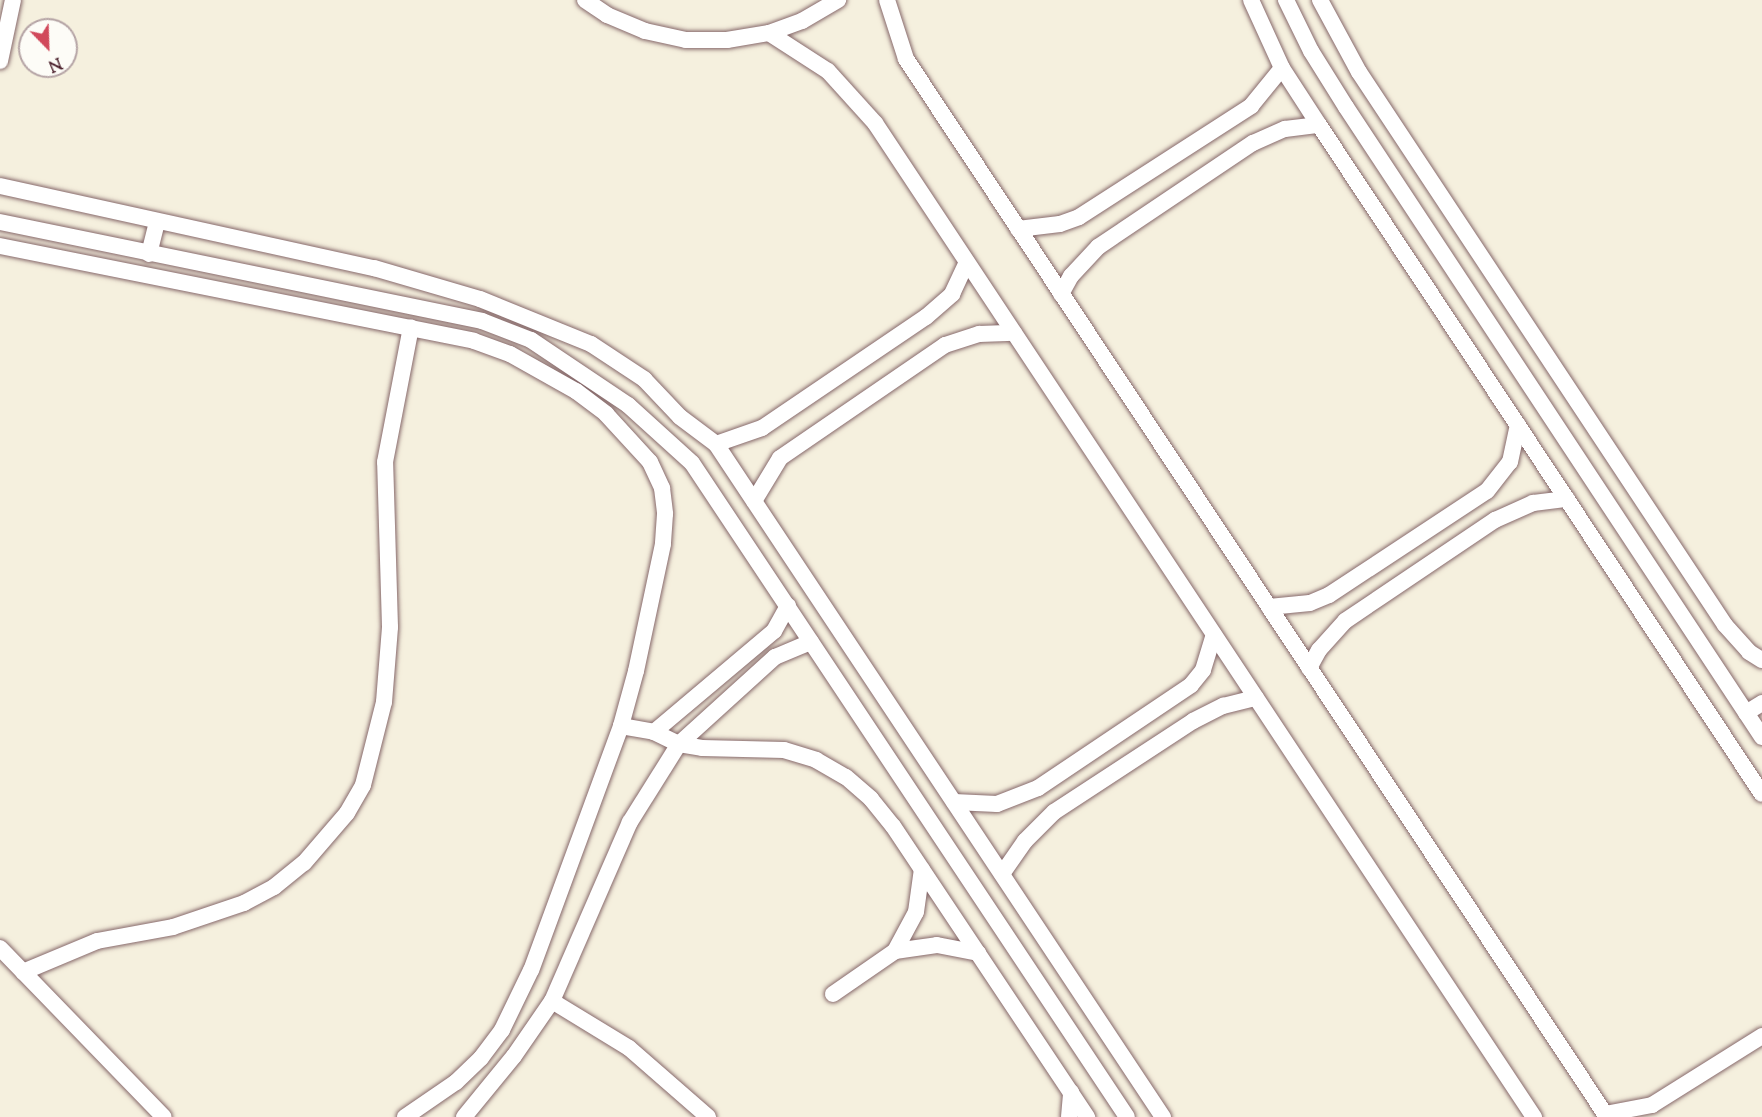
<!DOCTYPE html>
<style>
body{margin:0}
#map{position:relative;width:1762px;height:1117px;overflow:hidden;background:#f5f0de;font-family:"Sorts Mill Goudy",serif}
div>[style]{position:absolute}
.roads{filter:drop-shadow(0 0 2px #86686a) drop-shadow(0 0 2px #86686a)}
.street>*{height:16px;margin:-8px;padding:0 8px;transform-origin:8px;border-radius:8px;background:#fff}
span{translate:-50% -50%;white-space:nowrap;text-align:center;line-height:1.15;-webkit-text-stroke:4.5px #fdfcf7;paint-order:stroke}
.north{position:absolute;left:18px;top:18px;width:60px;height:60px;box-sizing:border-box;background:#fdfcf7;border:2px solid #b5a4a5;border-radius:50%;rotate:157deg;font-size:16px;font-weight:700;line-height:24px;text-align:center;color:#4a1f2b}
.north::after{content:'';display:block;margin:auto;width:21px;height:27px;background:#d1495b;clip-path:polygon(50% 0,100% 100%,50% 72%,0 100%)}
</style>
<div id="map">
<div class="roads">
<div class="street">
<div style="left:585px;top:0;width:27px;rotate:34deg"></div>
<div style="left:607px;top:15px;width:41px;rotate:22.8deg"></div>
<div style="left:645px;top:31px;width:42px;rotate:12.4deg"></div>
<div style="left:686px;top:40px;width:41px"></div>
<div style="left:727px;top:40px;width:43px;rotate:-9.5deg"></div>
<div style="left:769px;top:33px;width:35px;rotate:-20deg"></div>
<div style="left:802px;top:21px;width:42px;rotate:-30.3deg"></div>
<div style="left:887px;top:0;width:62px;rotate:72.1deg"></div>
<div style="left:906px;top:59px;width:1269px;rotate:56.47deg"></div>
<div style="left:1251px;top:0;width:75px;rotate:65.5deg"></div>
<div style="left:1282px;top:68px;width:68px;rotate:57deg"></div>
<div style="left:1319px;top:125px;width:802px;rotate:56.49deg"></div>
<div style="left:1286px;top:0;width:57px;rotate:63.9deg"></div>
<div style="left:1311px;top:51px;width:66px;rotate:58deg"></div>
<div style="left:1346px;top:107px;width:755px;rotate:56.56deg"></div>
<div style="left:1320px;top:0;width:82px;rotate:61.6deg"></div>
<div style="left:1359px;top:72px;width:663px;rotate:56.5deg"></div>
<div style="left:1725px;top:625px;width:36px;rotate:48deg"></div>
<div style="left:1749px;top:652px;width:15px;rotate:32deg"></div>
<div style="left:769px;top:33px;width:70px;rotate:32.8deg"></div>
<div style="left:828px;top:71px;width:70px;rotate:47.9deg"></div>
<div style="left:875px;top:123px;width:1193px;rotate:56.46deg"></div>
<div style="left:0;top:61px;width:62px;rotate:-78deg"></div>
<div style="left:0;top:186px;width:383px;rotate:12.4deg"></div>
<div style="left:374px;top:268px;width:110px;rotate:16.3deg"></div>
<div style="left:480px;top:299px;width:120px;rotate:22.1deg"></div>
<div style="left:591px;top:344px;width:64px;rotate:33.4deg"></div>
<div style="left:644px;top:379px;width:52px;rotate:46.5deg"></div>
<div style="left:680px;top:417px;width:45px;rotate:36.9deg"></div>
<div style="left:716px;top:444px;width:808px;rotate:56.41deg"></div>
<div style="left:0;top:222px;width:492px;rotate:11.6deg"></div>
<div style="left:482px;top:321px;width:53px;rotate:21.2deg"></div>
<div style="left:531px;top:340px;width:117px;rotate:33.8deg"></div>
<div style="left:628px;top:405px;width:86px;rotate:42.2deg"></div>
<div style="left:692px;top:463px;width:785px;rotate:56.37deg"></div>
<div style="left:1018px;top:229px;width:42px;rotate:-6.8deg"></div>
<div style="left:1060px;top:224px;width:20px;rotate:-20deg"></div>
<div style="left:1079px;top:217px;width:205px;rotate:-32.8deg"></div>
<div style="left:1251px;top:106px;width:49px;rotate:-50.8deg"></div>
<div style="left:0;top:246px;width:483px;rotate:11.3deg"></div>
<div style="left:474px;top:341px;width:38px;rotate:20deg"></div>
<div style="left:510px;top:354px;width:76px;rotate:29.3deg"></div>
<div style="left:576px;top:391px;width:38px;rotate:37deg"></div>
<div style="left:606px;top:414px;width:65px;rotate:47.5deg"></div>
<div style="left:650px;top:462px;width:29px;rotate:65deg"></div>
<div style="left:662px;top:488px;width:26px;rotate:83deg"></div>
<div style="left:665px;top:514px;width:30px;rotate:94deg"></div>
<div style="left:663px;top:544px;width:130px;rotate:102deg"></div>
<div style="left:636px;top:671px;width:57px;rotate:105.3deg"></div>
<div style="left:621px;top:726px;width:260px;rotate:110.2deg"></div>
<div style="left:531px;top:970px;width:67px;rotate:115.8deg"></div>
<div style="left:502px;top:1030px;width:35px;rotate:127deg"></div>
<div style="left:481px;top:1058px;width:35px;rotate:136deg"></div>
<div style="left:456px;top:1082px;width:62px;rotate:145.5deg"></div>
<div style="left:149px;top:254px;width:32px;rotate:-76deg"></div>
<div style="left:1061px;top:294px;width:21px;rotate:-61deg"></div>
<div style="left:1071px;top:276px;width:40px;rotate:-47deg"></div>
<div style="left:1098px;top:247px;width:187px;rotate:-33.9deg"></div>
<div style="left:1253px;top:143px;width:35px;rotate:-24deg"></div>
<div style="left:1285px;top:129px;width:34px;rotate:-7deg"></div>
<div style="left:716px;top:444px;width:49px;rotate:-19.2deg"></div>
<div style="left:762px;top:428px;width:198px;rotate:-34.1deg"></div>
<div style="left:926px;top:317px;width:35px;rotate:-41deg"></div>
<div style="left:952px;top:294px;width:35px;rotate:-65deg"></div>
<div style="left:754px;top:501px;width:50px;rotate:-58.8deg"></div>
<div style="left:780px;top:458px;width:200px;rotate:-34.4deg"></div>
<div style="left:945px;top:345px;width:36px;rotate:-18deg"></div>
<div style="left:979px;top:334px;width:35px;rotate:-2deg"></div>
<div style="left:1269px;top:607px;width:41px;rotate:-5.6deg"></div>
<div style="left:1310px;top:603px;width:21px;rotate:-23deg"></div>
<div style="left:1329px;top:595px;width:189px;rotate:-33.4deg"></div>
<div style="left:1487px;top:491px;width:37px;rotate:-52deg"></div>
<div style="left:1510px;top:462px;width:38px;rotate:-78deg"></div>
<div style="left:1309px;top:668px;width:21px;rotate:-61deg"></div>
<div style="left:1319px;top:650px;width:39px;rotate:-48deg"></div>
<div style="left:1345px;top:621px;width:181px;rotate:-34deg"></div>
<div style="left:1495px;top:520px;width:42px;rotate:-24.1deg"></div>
<div style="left:1533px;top:503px;width:34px;rotate:-7deg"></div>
<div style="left:1746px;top:713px;width:19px;rotate:-32deg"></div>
<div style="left:621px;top:726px;width:34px;rotate:10deg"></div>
<div style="left:654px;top:732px;width:28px;rotate:26deg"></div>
<div style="left:679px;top:744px;width:23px;rotate:10deg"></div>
<div style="left:702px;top:748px;width:82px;rotate:1.4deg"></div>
<div style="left:784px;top:750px;width:34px;rotate:17deg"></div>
<div style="left:816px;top:760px;width:34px;rotate:30deg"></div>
<div style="left:846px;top:777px;width:33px;rotate:41deg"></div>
<div style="left:871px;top:799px;width:35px;rotate:51deg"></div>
<div style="left:893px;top:826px;width:350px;rotate:56.3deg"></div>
<div style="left:654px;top:732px;width:157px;rotate:-40.1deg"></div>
<div style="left:774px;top:631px;width:29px;rotate:-61deg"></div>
<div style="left:954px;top:802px;width:43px;rotate:2.7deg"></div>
<div style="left:997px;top:804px;width:44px;rotate:-21.3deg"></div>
<div style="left:1038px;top:788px;width:184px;rotate:-33.9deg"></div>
<div style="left:1191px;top:685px;width:19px;rotate:-51deg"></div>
<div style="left:1203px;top:670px;width:37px;rotate:-73deg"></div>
<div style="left:1002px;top:874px;width:40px;rotate:-55.1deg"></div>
<div style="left:1025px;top:841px;width:41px;rotate:-45deg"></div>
<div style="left:1054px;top:812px;width:166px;rotate:-33.2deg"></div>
<div style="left:1193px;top:721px;width:34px;rotate:-27deg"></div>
<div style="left:1223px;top:706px;width:34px;rotate:-14deg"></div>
<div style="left:0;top:948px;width:235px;rotate:45.9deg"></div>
<div style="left:895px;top:951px;width:44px;rotate:-61.7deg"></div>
<div style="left:916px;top:912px;width:43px;rotate:-82.1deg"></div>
<div style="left:23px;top:972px;width:80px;rotate:-22.7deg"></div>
<div style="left:97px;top:941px;width:77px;rotate:-10.4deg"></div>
<div style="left:173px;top:927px;width:75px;rotate:-18.7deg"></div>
<div style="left:244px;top:903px;width:34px;rotate:-28deg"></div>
<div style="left:274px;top:887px;width:38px;rotate:-39deg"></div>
<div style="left:304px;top:863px;width:66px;rotate:-49.3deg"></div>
<div style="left:347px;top:813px;width:32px;rotate:-60deg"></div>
<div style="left:363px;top:785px;width:86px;rotate:-75.8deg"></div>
<div style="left:384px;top:702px;width:75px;rotate:-85.4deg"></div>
<div style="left:390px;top:627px;width:165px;rotate:-91.7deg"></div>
<div style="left:385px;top:462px;width:137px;rotate:-79.1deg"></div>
<div style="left:833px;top:994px;width:75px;rotate:-34.7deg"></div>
<div style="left:895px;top:951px;width:42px;rotate:-8.1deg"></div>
<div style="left:937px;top:945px;width:42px;rotate:11deg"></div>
<div style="left:552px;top:1001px;width:90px;rotate:31.4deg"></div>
<div style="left:629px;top:1048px;width:105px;rotate:41.1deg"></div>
<div style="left:1605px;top:1114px;width:48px;rotate:-10.8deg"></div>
<div style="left:1652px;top:1105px;width:130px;rotate:-32.1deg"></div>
<div style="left:464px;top:1117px;width:79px;rotate:-50.7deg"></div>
<div style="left:514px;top:1056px;width:67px;rotate:-55.4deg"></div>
<div style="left:552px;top:1001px;width:195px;rotate:-66.5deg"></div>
<div style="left:630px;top:822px;width:92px;rotate:-57.9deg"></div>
<div style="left:679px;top:744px;width:130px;rotate:-42.2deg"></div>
<div style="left:775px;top:657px;width:39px;rotate:-23deg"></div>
<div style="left:1069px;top:1117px;width:25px;rotate:-85deg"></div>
</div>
</div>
<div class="north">N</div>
</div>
